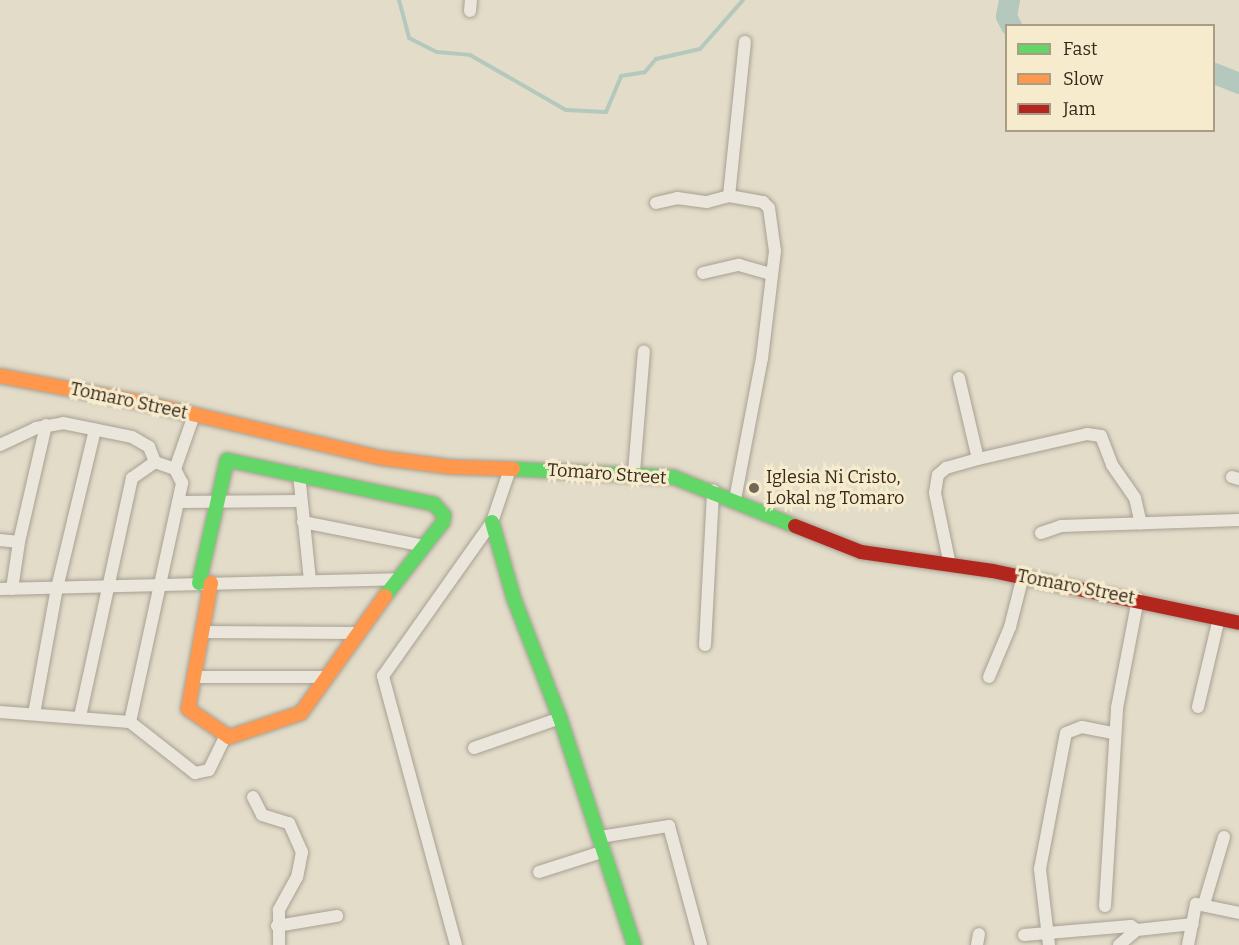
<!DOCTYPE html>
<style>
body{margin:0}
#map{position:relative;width:1239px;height:945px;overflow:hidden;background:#e3dcc9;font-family:Bitter,serif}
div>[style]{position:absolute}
.stream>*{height:4px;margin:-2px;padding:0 2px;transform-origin:2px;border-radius:2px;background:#b5c8bd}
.river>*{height:21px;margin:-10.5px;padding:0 10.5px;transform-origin:10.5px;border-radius:10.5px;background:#b5c8bd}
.roads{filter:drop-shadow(0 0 2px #a8a093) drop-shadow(0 0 2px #a8a093)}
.street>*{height:12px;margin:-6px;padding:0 6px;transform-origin:6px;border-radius:6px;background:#ebe6db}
.fast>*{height:14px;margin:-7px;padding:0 7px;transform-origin:7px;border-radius:7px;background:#63d668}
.slow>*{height:14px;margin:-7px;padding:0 7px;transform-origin:7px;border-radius:7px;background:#ff974d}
.jam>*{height:14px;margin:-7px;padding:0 7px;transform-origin:7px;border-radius:7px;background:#b3261e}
.dots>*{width:16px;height:16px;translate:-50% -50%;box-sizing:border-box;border:3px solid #f6ebcd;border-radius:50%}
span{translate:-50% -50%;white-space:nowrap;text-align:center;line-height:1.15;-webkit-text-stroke:6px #f6ebcd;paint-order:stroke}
.street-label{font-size:18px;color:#36291b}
.poi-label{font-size:18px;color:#36291b}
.left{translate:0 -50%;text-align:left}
.legend{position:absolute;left:1005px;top:24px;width:210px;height:108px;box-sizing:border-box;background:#f6ebcd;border:2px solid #a99d86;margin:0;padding:8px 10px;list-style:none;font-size:18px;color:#36291b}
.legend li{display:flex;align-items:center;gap:12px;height:30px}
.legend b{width:30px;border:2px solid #a99d86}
</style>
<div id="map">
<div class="stream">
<div style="left:399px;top:0;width:39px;rotate:75deg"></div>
<div style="left:409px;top:38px;width:31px;rotate:27deg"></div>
<div style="left:437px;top:52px;width:33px;rotate:5deg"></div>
<div style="left:470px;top:55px;width:111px;rotate:29.8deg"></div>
<div style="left:566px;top:110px;width:40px;rotate:2.9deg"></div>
<div style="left:606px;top:112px;width:39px;rotate:-67deg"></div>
<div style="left:621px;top:76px;width:24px;rotate:-9deg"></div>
<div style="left:645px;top:72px;width:17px;rotate:-50deg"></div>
<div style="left:656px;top:59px;width:45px;rotate:-12.8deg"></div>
<div style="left:700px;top:49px;width:65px;rotate:-48.7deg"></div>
</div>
<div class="river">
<div style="left:1009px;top:0;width:16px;rotate:101deg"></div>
<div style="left:1006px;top:16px;width:11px;rotate:63deg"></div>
<div style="left:1214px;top:73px;width:27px;rotate:22deg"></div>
</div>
<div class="roads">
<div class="street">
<div style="left:470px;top:11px;width:11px;rotate:-85deg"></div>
<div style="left:729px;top:196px;width:155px;rotate:-84.1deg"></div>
<div style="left:656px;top:203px;width:22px;rotate:-13deg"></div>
<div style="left:677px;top:198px;width:30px;rotate:8deg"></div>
<div style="left:707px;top:202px;width:23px;rotate:-15deg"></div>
<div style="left:729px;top:196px;width:35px;rotate:10deg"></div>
<div style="left:763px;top:202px;width:8px;rotate:45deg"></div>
<div style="left:769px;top:208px;width:43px;rotate:82.1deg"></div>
<div style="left:775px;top:251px;width:108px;rotate:96.9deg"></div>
<div style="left:762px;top:358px;width:144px;rotate:100.8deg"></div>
<div style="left:703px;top:273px;width:37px;rotate:-13deg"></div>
<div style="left:739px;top:265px;width:33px;rotate:16deg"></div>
<div style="left:959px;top:378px;width:83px;rotate:76.8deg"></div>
<div style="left:0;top:445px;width:40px;rotate:-25deg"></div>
<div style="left:36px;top:428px;width:27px;rotate:-10deg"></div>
<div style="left:63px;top:423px;width:70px;rotate:11.5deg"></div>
<div style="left:132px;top:437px;width:20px;rotate:30deg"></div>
<div style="left:149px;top:447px;width:16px;rotate:68deg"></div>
<div style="left:155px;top:462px;width:28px;rotate:145deg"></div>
<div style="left:132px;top:478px;width:244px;rotate:102.3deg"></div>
<div style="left:175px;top:469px;width:57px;rotate:-70.6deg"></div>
<div style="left:634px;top:472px;width:121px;rotate:-85.3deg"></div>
<div style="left:299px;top:474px;width:107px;rotate:84.1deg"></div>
<div style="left:1232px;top:477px;width:7px;rotate:16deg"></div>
<div style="left:178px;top:502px;width:123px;rotate:-0.5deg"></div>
<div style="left:303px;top:522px;width:123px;rotate:11.2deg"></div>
<div style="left:1041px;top:533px;width:21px;rotate:-19deg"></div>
<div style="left:1061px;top:526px;width:178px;rotate:-1.9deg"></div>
<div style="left:0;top:540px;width:19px;rotate:6deg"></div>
<div style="left:19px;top:542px;width:120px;rotate:-77deg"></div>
<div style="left:950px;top:565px;width:74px;rotate:-101.8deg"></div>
<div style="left:935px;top:493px;width:18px;rotate:-81deg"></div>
<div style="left:938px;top:475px;width:11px;rotate:-41deg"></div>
<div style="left:946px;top:468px;width:33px;rotate:-16deg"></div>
<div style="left:978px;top:459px;width:112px;rotate:-12.9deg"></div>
<div style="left:1087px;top:434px;width:14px;rotate:8deg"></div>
<div style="left:1101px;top:436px;width:31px;rotate:69deg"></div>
<div style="left:1112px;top:465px;width:40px;rotate:55.1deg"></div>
<div style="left:1135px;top:498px;width:26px;rotate:77deg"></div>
<div style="left:0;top:589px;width:397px;rotate:-1.4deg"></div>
<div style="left:12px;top:589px;width:48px;rotate:-81.5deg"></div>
<div style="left:202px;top:632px;width:155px;rotate:0.4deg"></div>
<div style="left:705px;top:645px;width:155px;rotate:-87deg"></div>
<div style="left:194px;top:677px;width:132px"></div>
<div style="left:989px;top:677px;width:54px;rotate:-67.2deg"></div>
<div style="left:1010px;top:627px;width:53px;rotate:-75.7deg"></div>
<div style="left:1198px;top:707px;width:91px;rotate:-76.7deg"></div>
<div style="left:0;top:712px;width:130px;rotate:4.4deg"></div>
<div style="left:130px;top:722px;width:83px;rotate:38.1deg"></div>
<div style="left:195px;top:773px;width:14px;rotate:-12deg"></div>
<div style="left:209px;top:770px;width:37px;rotate:-64deg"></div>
<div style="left:34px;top:714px;width:128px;rotate:-79.7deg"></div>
<div style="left:57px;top:588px;width:163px;rotate:-76.5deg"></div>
<div style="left:130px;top:722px;width:245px;rotate:-77.7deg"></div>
<div style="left:182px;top:483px;width:16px;rotate:-117deg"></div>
<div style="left:175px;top:469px;width:21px;rotate:-161deg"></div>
<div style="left:474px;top:748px;width:91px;rotate:-19.2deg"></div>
<div style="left:253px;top:797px;width:20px;rotate:63deg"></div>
<div style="left:262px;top:815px;width:28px;rotate:17deg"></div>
<div style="left:289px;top:823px;width:32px;rotate:66deg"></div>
<div style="left:302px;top:852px;width:25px;rotate:101deg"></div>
<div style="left:297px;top:877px;width:38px;rotate:119deg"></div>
<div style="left:279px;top:910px;width:35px;rotate:90deg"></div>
<div style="left:600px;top:837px;width:70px;rotate:-9.1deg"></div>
<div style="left:669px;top:826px;width:123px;rotate:74.9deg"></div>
<div style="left:539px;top:872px;width:69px;rotate:-17.7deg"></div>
<div style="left:1204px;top:904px;width:70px;rotate:-73.4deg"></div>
<div style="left:1105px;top:906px;width:198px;rotate:-86.5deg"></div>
<div style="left:1117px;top:708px;width:111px;rotate:-79.1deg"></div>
<div style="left:277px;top:926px;width:61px;rotate:-9.5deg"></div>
<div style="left:1024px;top:935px;width:107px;rotate:-4.8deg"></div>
<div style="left:1131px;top:926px;width:7px;rotate:34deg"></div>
<div style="left:456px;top:945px;width:279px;rotate:-105.2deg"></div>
<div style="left:383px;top:676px;width:189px;rotate:-54.7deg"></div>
<div style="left:492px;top:522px;width:56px;rotate:-71.2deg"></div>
<div style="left:977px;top:945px;width:11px;rotate:-80deg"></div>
<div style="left:1049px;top:945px;width:77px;rotate:-96.8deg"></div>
<div style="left:1040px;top:869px;width:138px;rotate:-79.2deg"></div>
<div style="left:1066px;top:733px;width:17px;rotate:-21deg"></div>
<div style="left:1082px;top:727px;width:33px;rotate:11deg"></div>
<div style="left:1119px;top:945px;width:23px;rotate:-40deg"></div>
<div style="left:1137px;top:930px;width:56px;rotate:-6.1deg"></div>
<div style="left:1188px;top:945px;width:42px;rotate:-79deg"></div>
<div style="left:1196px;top:904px;width:44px;rotate:11.8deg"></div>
</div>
<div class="fast">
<div style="left:513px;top:469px;width:160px;rotate:2.9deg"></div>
<div style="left:673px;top:477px;width:131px;rotate:21.9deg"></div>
<div style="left:492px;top:522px;width:80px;rotate:74.1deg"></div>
<div style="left:514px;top:599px;width:128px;rotate:68.9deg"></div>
<div style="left:560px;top:718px;width:239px;rotate:71.9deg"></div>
<div style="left:199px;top:583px;width:126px;rotate:-77.2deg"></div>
<div style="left:227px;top:460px;width:212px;rotate:12deg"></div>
<div style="left:434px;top:504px;width:15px;rotate:48deg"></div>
<div style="left:444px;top:515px;width:7px;rotate:98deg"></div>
<div style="left:443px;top:522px;width:94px;rotate:128.1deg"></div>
</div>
<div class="slow">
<div style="left:0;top:376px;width:152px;rotate:10.6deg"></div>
<div style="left:149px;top:404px;width:238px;rotate:13.1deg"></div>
<div style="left:381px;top:458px;width:70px;rotate:7.4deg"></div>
<div style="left:450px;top:467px;width:63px;rotate:1.8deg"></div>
<div style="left:211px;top:583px;width:128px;rotate:100.3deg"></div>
<div style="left:188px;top:709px;width:50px;rotate:34.3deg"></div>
<div style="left:229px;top:737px;width:76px;rotate:-18.4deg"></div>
<div style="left:301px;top:713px;width:144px;rotate:-54.3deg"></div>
</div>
<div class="jam">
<div style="left:795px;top:526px;width:71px;rotate:21.5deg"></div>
<div style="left:861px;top:552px;width:133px;rotate:8.2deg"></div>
<div style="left:993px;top:571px;width:251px;rotate:11.9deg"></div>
</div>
</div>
<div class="dots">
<div style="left:754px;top:488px;background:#736858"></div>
</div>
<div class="street-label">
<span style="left:129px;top:401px;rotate:12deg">Tomaro Street</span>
<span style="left:607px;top:474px;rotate:4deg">Tomaro Street</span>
<span style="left:1076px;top:587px;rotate:11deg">Tomaro Street</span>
</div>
<div class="poi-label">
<span class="left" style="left:766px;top:488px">Iglesia Ni Cristo,<br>Lokal ng Tomaro</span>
</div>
<ul class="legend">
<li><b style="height:8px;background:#63d668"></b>Fast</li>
<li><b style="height:8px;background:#ff974d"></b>Slow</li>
<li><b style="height:8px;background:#b3261e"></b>Jam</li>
</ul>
</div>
